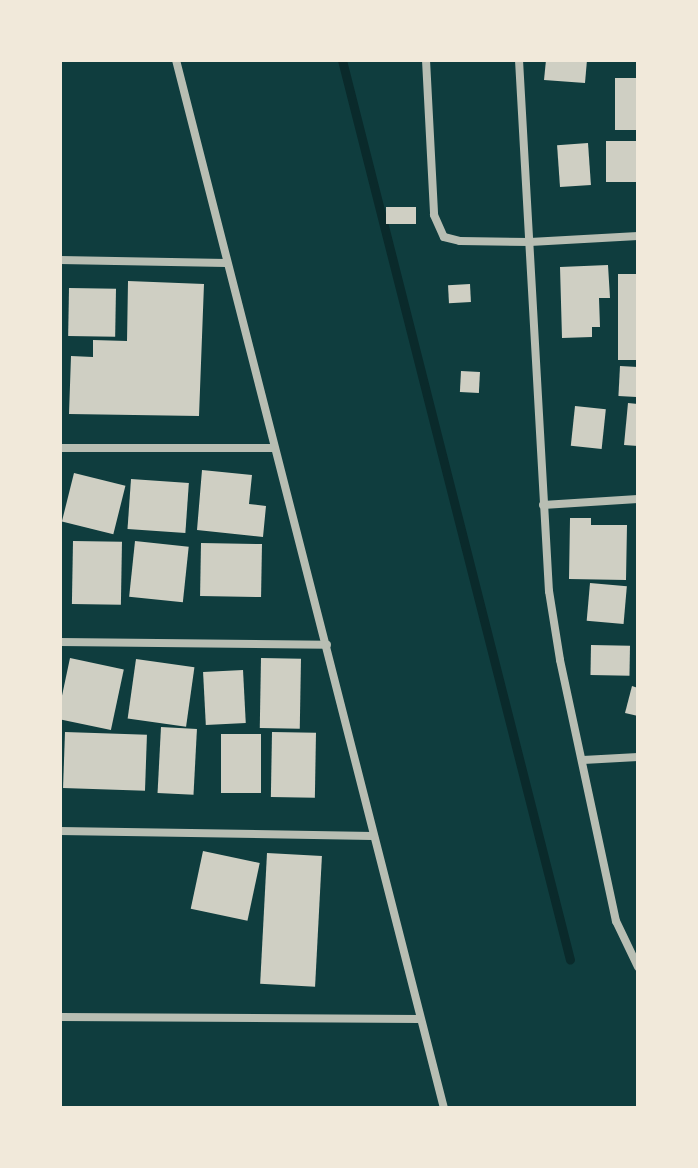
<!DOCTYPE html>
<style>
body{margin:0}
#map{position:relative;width:698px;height:1168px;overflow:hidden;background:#0f3d3e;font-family:"Open Sans",sans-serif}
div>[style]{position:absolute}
.stream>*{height:9px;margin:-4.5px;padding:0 4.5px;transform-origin:4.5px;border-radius:4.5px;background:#0a2a2b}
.building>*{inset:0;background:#cfcfc3;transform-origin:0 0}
.minor>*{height:8px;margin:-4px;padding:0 4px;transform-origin:4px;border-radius:4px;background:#b8beb3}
span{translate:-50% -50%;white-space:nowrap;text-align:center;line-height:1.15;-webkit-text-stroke:8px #f1e9da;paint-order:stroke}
.frame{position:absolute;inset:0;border:62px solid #f1e9da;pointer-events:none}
</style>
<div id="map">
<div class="stream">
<div style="left:342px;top:60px;width:928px;rotate:75.78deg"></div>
</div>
<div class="building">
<div style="clip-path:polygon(546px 60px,587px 60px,585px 83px,544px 80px)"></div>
<div style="left:638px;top:78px;width:52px;height:23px;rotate:90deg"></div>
<div style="left:638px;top:141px;width:41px;height:32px;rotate:90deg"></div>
<div style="left:588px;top:143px;width:42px;height:31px;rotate:86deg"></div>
<div style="left:386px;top:207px;width:30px;height:17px"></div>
<div style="clip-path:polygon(608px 265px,610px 298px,599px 298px,600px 327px,592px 327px,592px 337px,562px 338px,560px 267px)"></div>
<div style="left:618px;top:274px;width:20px;height:86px"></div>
<div style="clip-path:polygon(128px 281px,204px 284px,199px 416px,69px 414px,71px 356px,93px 357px,93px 340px,127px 341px)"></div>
<div style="left:470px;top:284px;width:18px;height:22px;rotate:87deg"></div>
<div style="left:69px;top:288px;width:47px;height:48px;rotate:1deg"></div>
<div style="left:620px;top:366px;width:18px;height:30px;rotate:3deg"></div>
<div style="left:461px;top:371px;width:19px;height:21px;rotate:3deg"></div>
<div style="clip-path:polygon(628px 403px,638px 404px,638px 446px,624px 445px)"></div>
<div style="left:575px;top:406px;width:31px;height:40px;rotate:6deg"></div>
<div style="clip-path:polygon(202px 470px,252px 475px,249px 504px,266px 506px,263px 537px,197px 530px)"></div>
<div style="left:74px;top:473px;width:53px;height:50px;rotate:14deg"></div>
<div style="left:131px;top:479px;width:58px;height:50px;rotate:4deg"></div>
<div style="clip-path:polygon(570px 518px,591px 518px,591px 525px,627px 525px,626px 580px,569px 579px)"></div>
<div style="left:73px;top:541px;width:49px;height:63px;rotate:1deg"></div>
<div style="left:135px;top:541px;width:54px;height:56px;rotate:6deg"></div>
<div style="left:201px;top:543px;width:61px;height:53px;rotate:1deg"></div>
<div style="left:590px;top:583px;width:37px;height:38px;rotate:5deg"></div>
<div style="left:591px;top:645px;width:39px;height:30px;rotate:1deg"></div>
<div style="left:70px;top:658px;width:55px;height:62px;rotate:12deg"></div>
<div style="left:261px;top:658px;width:40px;height:70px;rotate:1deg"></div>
<div style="left:136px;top:659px;width:59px;height:60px;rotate:8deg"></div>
<div style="left:243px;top:670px;width:53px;height:40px;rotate:87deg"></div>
<div style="clip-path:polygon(632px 686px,638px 688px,638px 716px,625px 713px)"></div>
<div style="left:161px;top:727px;width:36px;height:66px;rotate:3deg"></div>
<div style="left:65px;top:732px;width:82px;height:56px;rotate:2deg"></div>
<div style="left:272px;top:732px;width:44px;height:65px;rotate:1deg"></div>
<div style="left:221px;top:734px;width:40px;height:59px"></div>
<div style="left:203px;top:851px;width:58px;height:59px;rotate:12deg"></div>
<div style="left:267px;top:853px;width:55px;height:131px;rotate:3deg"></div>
</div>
<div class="minor">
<div style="left:176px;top:60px;width:1082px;rotate:75.66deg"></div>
<div style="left:426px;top:60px;width:155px;rotate:87deg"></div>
<div style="left:434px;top:215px;width:24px;rotate:66deg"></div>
<div style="left:444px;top:237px;width:16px;rotate:14deg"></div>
<div style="left:460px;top:241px;width:70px;rotate:0.8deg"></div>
<div style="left:530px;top:242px;width:108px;rotate:-3.2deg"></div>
<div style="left:519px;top:60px;width:532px;rotate:86.77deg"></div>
<div style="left:549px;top:591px;width:70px;rotate:80.9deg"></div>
<div style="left:560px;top:660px;width:267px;rotate:77.9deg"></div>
<div style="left:616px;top:921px;width:51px;rotate:64.4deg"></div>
<div style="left:60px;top:260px;width:166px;rotate:1deg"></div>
<div style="left:60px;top:448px;width:214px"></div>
<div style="left:543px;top:505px;width:95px;rotate:-3.6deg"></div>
<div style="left:60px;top:642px;width:267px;rotate:0.6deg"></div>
<div style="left:583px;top:760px;width:55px;rotate:-3.1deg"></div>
<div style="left:60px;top:831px;width:313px;rotate:0.9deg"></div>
<div style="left:60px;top:1017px;width:360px;rotate:0.3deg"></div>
</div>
<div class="frame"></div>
</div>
